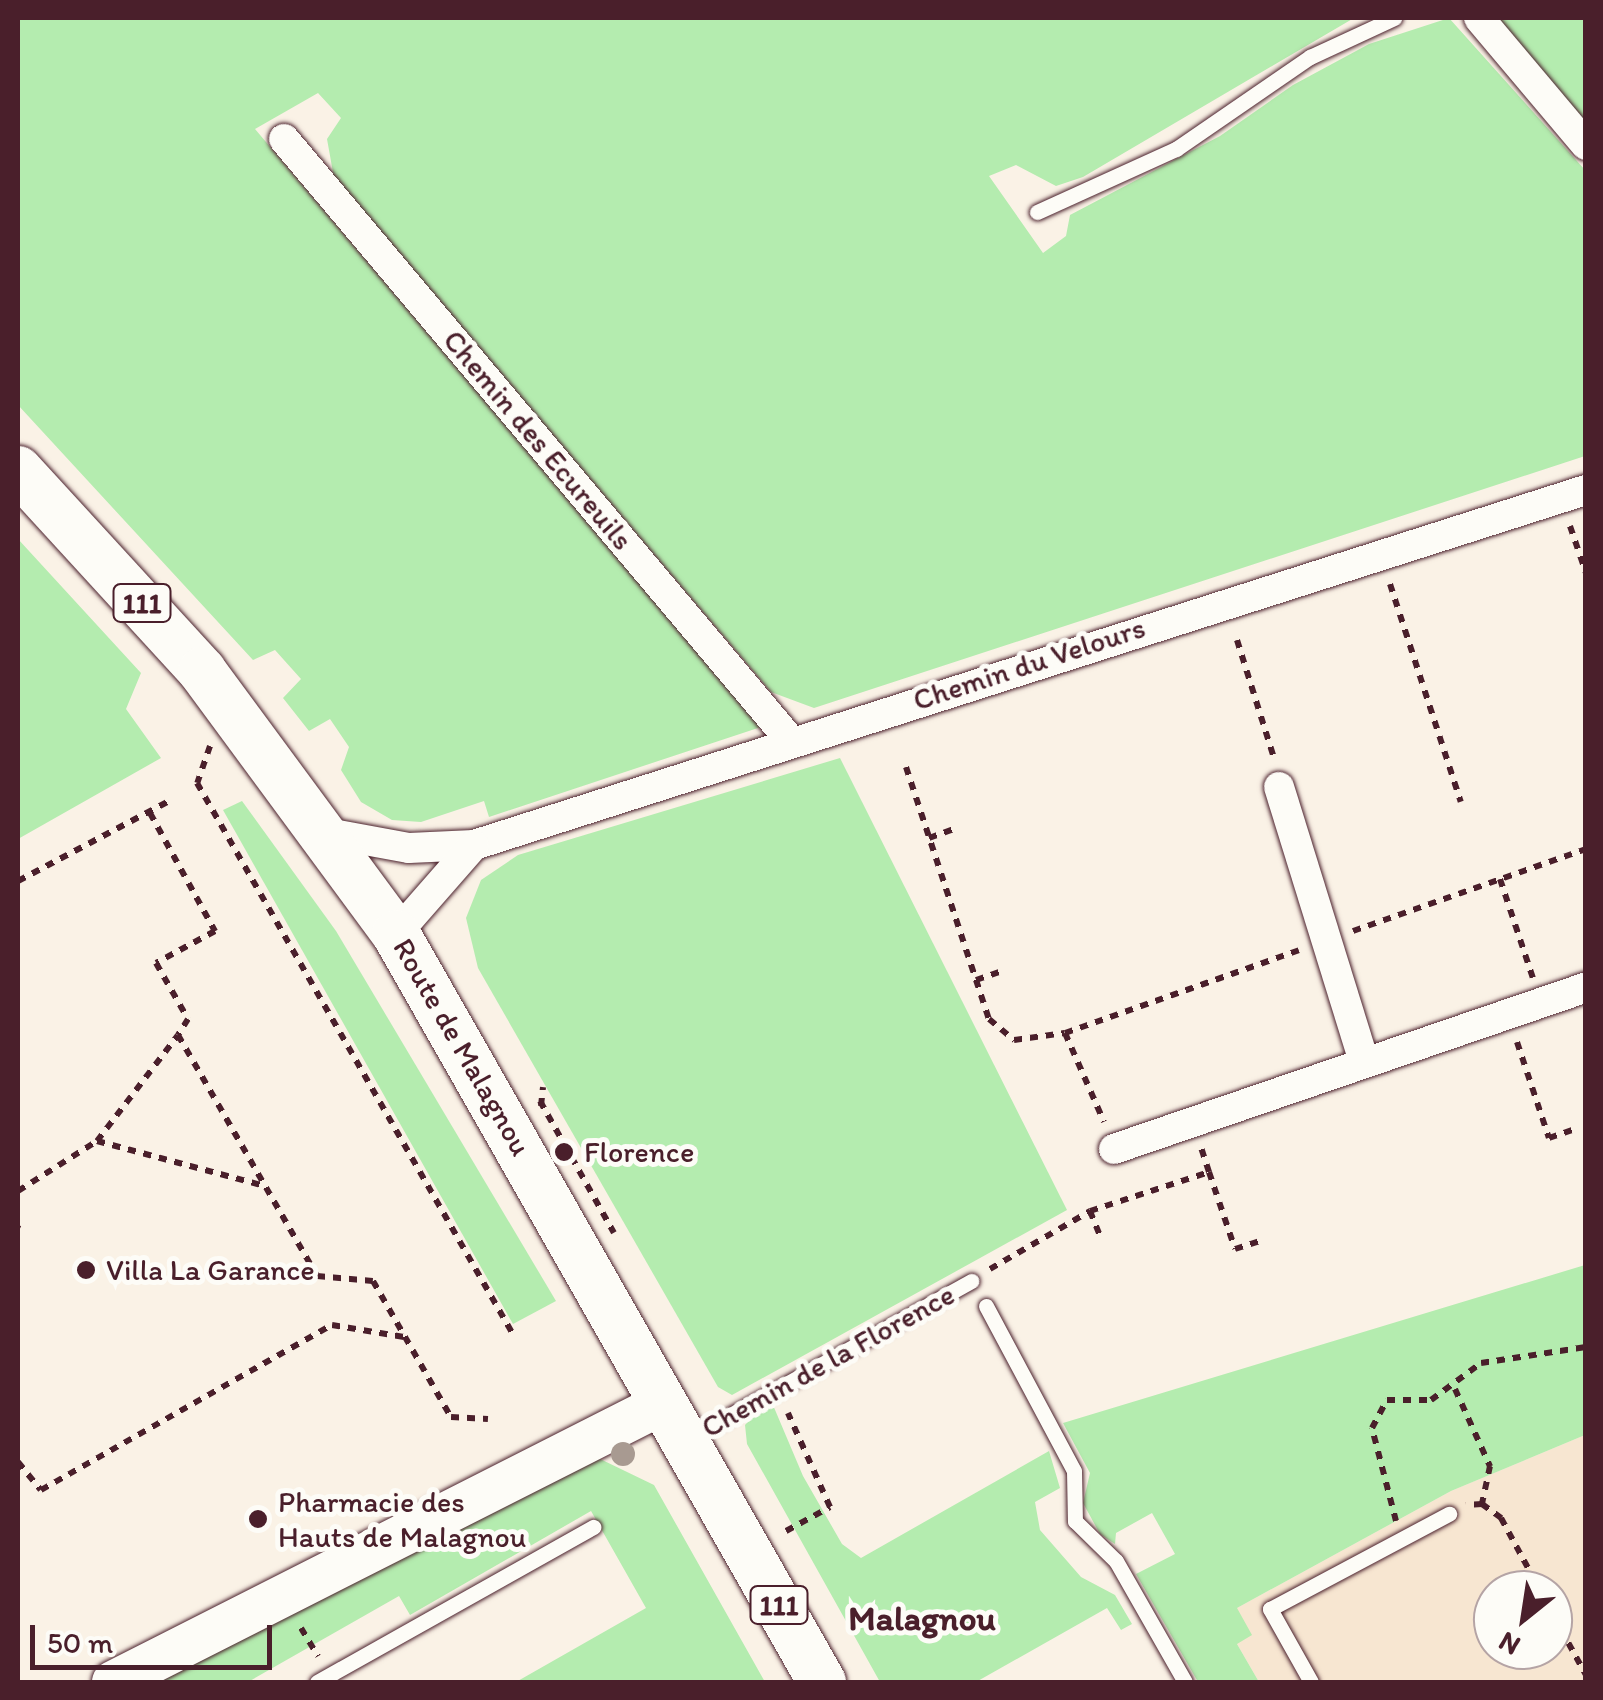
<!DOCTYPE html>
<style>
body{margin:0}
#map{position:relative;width:1603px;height:1700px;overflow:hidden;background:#faf2e6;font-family:Itim,sans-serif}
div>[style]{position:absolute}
.built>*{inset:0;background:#f7e6d1}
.green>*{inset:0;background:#b4ecaf}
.path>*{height:6px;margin-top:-3px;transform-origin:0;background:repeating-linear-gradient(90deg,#4a1f2b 0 8px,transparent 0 16px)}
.roads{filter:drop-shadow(0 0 2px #4a1f2b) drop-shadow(0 0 2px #4a1f2b)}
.lane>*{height:15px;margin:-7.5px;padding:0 7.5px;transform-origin:7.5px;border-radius:7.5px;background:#fdfcf7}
.street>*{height:30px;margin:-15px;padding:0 15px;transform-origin:15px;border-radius:15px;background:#fdfcf7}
.secondary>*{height:42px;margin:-21px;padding:0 21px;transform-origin:21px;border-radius:21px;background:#fdfcf7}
.primary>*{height:48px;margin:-24px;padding:0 24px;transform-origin:24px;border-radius:24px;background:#fdfcf7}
.trees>*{width:24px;height:24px;margin:-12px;border-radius:50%;background:#a89a91}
.dots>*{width:28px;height:28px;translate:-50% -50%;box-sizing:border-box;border:5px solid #fdfcf7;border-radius:50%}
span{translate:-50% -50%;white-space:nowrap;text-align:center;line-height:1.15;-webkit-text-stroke:10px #fdfcf7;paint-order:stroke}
.shield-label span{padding:2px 8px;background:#fdfcf7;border:2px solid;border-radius:8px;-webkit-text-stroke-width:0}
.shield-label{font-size:28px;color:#4a1f2b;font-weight:700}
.street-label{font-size:30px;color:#4a1f2b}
.poi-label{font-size:30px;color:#4a1f2b}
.left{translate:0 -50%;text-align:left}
.quarter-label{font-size:35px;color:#4a1f2b;font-weight:700}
.frame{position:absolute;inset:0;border:20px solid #4a1f2b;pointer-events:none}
.north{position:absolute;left:1473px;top:1570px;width:100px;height:100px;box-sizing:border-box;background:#fdfcf7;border:2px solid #b5a4a5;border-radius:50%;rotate:210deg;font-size:28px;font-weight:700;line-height:40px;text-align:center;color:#4a1f2b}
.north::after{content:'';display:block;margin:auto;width:35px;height:45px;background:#4a1f2b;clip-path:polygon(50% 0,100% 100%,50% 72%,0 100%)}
.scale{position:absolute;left:30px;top:1625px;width:242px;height:45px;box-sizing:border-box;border:5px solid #4a1f2b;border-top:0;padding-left:12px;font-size:30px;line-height:35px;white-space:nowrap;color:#4a1f2b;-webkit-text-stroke:8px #fdfcf7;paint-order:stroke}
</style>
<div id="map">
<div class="built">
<div style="clip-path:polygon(evenodd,1585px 1435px,1585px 1682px,1259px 1682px,1237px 1644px,1237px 1608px,1451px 1491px,1585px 1435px,1493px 1590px,1553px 1590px,1553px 1650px,1493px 1650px,1493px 1590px)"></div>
</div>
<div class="green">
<div style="clip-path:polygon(18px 18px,1354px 18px,1083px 177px,1056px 186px,1016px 165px,989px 176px,1043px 253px,1066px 236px,1070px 215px,1220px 136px,1293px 85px,1369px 44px,1449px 18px,1585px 170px,1585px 456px,814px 708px,771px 692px,334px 178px,327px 139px,341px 118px,318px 93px,255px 129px,761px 727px,489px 817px,484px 801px,421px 822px,392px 820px,361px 802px,341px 770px,349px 747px,330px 719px,309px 731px,283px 698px,301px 679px,275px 650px,253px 660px,18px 405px)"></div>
<div style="clip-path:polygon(1496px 18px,1585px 18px,1585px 124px)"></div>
<div style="clip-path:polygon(18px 539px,141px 673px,126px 709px,161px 758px,18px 839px)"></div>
<div style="clip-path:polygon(840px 758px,1067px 1210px,732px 1395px,718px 1387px,478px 968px,466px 918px,481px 880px,518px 855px)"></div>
<div style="clip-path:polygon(242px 801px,336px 931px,556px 1301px,513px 1324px,223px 810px)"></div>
<div style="clip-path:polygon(1585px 1265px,1585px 1435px,1451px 1491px,1237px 1608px,1252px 1635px,1237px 1644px,1259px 1682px,1198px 1682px,1136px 1574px,1175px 1554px,1152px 1513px,1116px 1533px,1115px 1544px,1100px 1534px,1083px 1503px,1090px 1473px,1063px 1423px)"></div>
<div style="clip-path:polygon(770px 1398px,803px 1476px,842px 1544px,861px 1558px,1049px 1451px,1060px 1488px,1035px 1502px,1040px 1530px,1081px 1577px,1115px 1595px,1132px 1624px,1121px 1630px,1107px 1608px,976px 1682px,880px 1682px,747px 1444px,745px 1425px)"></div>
<div style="clip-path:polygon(596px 1457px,654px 1485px,765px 1682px,516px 1682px,646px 1608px,591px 1511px,410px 1615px,399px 1596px,248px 1682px,159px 1682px)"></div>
</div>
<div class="path">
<div style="left:1570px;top:526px;width:50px;rotate:71.2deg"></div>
<div style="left:1390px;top:584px;width:229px;rotate:72deg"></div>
<div style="left:1237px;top:640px;width:127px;rotate:72.6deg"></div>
<div style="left:210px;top:746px;width:39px;rotate:109deg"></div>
<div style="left:197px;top:783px;width:637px;rotate:60.18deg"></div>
<div style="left:906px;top:767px;width:265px;rotate:71.8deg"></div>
<div style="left:989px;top:1019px;width:33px;rotate:40deg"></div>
<div style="left:1014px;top:1040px;width:51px;rotate:-7.8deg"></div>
<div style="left:1065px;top:1033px;width:97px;rotate:66.3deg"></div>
<div style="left:150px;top:813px;width:135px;rotate:61.2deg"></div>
<div style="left:215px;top:931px;width:67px;rotate:151.5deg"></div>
<div style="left:156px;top:963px;width:64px;rotate:60.3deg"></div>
<div style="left:188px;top:1019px;width:19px;rotate:122deg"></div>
<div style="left:178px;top:1035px;width:278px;rotate:60deg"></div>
<div style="left:317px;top:1276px;width:56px;rotate:5.1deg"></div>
<div style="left:373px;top:1281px;width:157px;rotate:60.2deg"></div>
<div style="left:451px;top:1417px;width:37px;rotate:3deg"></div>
<div style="left:929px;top:838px;width:29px;rotate:-20deg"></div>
<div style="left:1500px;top:879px;width:104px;rotate:71.6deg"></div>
<div style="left:18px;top:881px;width:171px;rotate:-27.9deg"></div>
<div style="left:1353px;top:931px;width:247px;rotate:-19.4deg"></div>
<div style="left:976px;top:980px;width:28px;rotate:-19deg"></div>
<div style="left:1065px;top:1033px;width:248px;rotate:-19.5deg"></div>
<div style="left:1517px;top:1042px;width:101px;rotate:71.6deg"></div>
<div style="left:1549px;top:1138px;width:28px;rotate:-19deg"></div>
<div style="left:540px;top:1101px;width:151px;rotate:60.7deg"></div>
<div style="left:541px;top:1106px;width:19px;rotate:-84deg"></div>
<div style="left:97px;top:1141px;width:174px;rotate:15deg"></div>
<div style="left:1209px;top:1172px;width:81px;rotate:71.3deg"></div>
<div style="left:1235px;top:1249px;width:25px;rotate:-18deg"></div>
<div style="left:18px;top:1191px;width:93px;rotate:-32.3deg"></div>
<div style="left:97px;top:1141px;width:133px;rotate:-52.6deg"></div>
<div style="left:1090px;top:1211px;width:29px;rotate:68deg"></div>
<div style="left:18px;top:1228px;width:2px;rotate:27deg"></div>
<div style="left:990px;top:1269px;width:116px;rotate:-30.1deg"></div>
<div style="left:1090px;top:1211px;width:125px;rotate:-18.1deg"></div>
<div style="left:1209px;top:1172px;width:26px;rotate:-108deg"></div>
<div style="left:1455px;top:1389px;width:85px;rotate:65.6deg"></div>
<div style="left:1490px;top:1466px;width:39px;rotate:102deg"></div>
<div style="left:1482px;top:1504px;width:16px;rotate:176deg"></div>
<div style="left:18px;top:1462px;width:36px;rotate:51deg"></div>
<div style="left:41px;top:1490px;width:335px;rotate:-29.6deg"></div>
<div style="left:332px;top:1325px;width:73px;rotate:9.5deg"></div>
<div style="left:1482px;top:1504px;width:24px;rotate:36deg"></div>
<div style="left:1501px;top:1518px;width:82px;rotate:61.6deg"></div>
<div style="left:1396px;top:1521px;width:96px;rotate:-104.5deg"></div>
<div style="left:1372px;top:1428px;width:32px;rotate:-62deg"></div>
<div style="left:1387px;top:1400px;width:44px"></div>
<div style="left:1431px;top:1400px;width:62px;rotate:-36.5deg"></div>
<div style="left:1481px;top:1363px;width:106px;rotate:-8.7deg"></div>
<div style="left:786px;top:1531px;width:50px;rotate:-28.6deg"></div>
<div style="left:830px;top:1507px;width:103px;rotate:-114.1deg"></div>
<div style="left:1553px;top:1615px;width:68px;rotate:61.2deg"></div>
<div style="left:301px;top:1628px;width:33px;rotate:59deg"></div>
</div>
<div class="roads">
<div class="lane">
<div style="left:1037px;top:212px;width:153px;rotate:-24.4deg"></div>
<div style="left:1176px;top:149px;width:163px;rotate:-34.5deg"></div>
<div style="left:1310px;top:57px;width:93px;rotate:-24.9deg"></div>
<div style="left:986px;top:1306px;width:187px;rotate:61.9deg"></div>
<div style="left:1074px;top:1471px;width:50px;rotate:88.9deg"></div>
<div style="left:1075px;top:1521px;width:57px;rotate:44.3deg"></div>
<div style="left:1116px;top:1561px;width:139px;rotate:60.3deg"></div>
<div style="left:691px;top:1437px;width:321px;rotate:-29.1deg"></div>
<div style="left:317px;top:1682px;width:317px;rotate:-29.3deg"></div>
<div style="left:1311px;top:1682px;width:84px;rotate:-119.3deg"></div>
<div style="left:1270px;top:1609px;width:203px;rotate:-28deg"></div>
</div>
<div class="street">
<div style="left:1479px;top:18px;width:166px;rotate:49.9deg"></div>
<div style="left:284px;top:139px;width:787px;rotate:49.9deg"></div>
<div style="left:1279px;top:787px;width:288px;rotate:72.8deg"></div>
<div style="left:327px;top:833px;width:83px;rotate:10.4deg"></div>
<div style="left:409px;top:848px;width:65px;rotate:-2.6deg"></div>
<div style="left:474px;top:845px;width:1167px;rotate:-17.71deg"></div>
<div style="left:396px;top:934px;width:118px;rotate:-48.8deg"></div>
<div style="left:1114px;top:1149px;width:499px;rotate:-18.9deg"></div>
</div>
<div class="secondary">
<div style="left:113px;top:1682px;width:618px;rotate:-26.86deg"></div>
</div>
<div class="primary">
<div style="left:18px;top:470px;width:273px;rotate:47.5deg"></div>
<div style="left:202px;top:671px;width:327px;rotate:53.6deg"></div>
<div style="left:396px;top:934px;width:861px;rotate:60.34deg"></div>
</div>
</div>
<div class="trees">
<div style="left:623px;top:1454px"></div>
</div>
<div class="dots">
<div style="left:564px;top:1152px;background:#4a1f2b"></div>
<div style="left:86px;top:1270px;background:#4a1f2b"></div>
<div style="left:258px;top:1519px;background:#4a1f2b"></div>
</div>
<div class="shield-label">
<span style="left:142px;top:603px">111</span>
<span style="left:779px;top:1605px">111</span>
</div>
<div class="street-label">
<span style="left:538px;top:440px;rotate:50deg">Chemin des Ecureuils</span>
<span style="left:1029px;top:664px;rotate:-18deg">Chemin du Velours</span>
<span style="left:462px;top:1047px;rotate:60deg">Route de Malagnou</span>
<span style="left:828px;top:1361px;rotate:-29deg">Chemin de la Florence</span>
</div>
<div class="poi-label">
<span class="left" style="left:584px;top:1152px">Florence</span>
<span class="left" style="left:106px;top:1270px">Villa La Garance</span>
<span class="left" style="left:278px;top:1519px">Pharmacie des<br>Hauts de Malagnou</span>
</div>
<div class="quarter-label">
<span style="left:922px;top:1618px">Malagnou</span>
</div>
<div class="frame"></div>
<div class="north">N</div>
<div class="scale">50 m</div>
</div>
